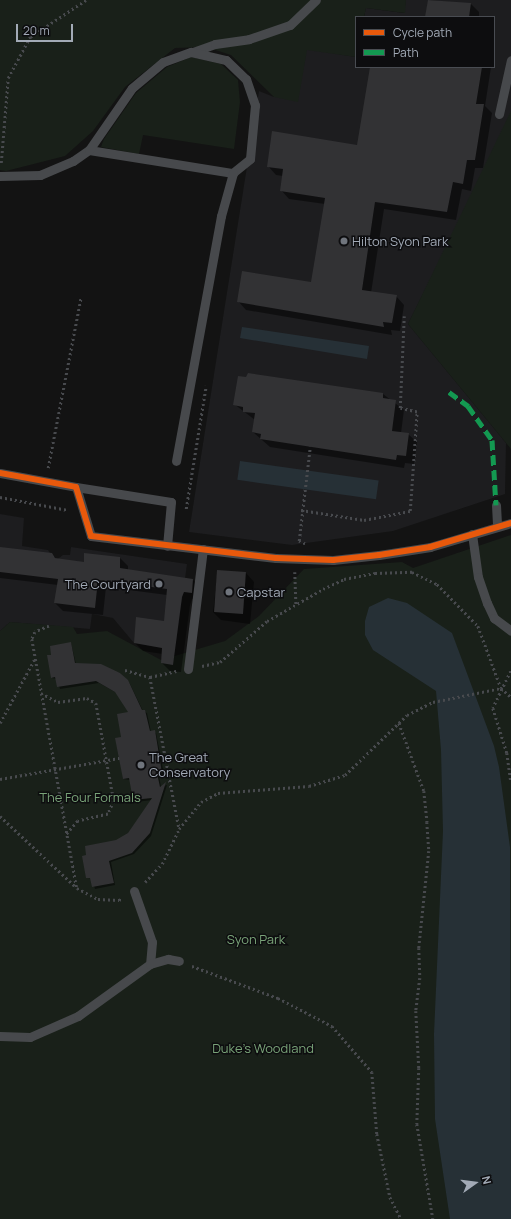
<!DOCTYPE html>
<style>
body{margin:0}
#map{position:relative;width:511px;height:1219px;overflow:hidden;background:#131313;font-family:Manrope,sans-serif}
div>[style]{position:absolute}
.built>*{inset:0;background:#1d1d1f}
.green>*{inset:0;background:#192019}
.water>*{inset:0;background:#263036;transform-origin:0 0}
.shadow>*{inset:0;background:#0007}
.building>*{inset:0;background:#323234;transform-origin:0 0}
.path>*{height:2.5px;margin-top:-1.25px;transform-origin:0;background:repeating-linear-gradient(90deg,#484a4e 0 2px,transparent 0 5px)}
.service>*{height:9px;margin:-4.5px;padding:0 4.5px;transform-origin:4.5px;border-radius:4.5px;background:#47494c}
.quiet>*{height:5px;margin-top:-2.5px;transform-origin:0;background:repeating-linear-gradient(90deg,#139951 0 10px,transparent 0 15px)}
.cycleway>*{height:6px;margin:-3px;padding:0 3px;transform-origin:3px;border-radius:3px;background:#e8590c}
.dots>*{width:11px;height:11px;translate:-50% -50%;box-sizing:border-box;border:2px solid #0d0d0f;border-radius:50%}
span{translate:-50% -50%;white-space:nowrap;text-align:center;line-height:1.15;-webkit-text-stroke:3px #0d0d0f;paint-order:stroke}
.poi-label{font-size:13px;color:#a2aab6}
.left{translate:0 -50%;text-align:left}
.right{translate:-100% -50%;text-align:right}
.park-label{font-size:13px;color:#79a378}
.legend{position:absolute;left:355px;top:16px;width:140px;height:52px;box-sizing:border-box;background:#0d0d0f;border:1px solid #494c52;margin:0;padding:5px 7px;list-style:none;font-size:12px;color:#a2aab6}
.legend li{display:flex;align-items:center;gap:8px;height:20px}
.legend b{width:20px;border:1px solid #494c52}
.north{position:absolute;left:455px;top:1163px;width:40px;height:40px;-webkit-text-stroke:3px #0d0d0f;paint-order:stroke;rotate:76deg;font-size:11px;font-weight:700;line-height:16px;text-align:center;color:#a2aab6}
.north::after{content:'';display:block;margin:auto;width:14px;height:18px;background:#a2aab6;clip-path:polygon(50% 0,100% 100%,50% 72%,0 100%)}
.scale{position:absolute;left:16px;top:24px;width:57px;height:18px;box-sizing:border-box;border:2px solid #a2aab6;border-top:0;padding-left:5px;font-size:12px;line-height:14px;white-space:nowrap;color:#a2aab6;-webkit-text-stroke:3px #0d0d0f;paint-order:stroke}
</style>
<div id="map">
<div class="built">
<div style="clip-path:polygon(406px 0,511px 0,511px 118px,408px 324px,506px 443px,505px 494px,393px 531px,292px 545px,189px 532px,259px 91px,274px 97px,307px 49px,356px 57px,356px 67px,494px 67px,494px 17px,364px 17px,366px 8px,404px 13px)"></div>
<div style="clip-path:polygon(0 514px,24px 518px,22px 546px,48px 550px,55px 561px,63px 555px,70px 555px,71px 547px,187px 564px,176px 644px,167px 649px,134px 643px,113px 618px,92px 614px,90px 629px,10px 622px,0 631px)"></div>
</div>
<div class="green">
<div style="clip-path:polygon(0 0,406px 0,405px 13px,366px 8px,364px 17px,356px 17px,356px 57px,307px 50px,298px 102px,274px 97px,231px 55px,206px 47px,175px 48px,125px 87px,93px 131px,65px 156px,6px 171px,0 170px)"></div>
<div style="clip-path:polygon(191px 57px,221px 64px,238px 80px,240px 102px,234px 149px,143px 135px,139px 154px,101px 147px,104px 139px,136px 93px,167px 67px)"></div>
<div style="clip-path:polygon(511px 111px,511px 449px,408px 324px)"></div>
<div style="clip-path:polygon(511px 535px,511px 1219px,0 1219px,0 631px,10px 622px,73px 627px,77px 634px,107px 631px,161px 660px,225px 641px,259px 616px,304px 569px,402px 562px,413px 568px)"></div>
</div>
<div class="water">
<div style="clip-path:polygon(242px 327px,369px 346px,367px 359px,240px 338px)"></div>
<div style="left:240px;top:461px;width:140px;height:19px;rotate:8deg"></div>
<div style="clip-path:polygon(388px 598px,407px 603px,452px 633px,494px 746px,499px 767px,510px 847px,511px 1219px,450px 1219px,435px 1119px,434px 1034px,443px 831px,441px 750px,436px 691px,373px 650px,365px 635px,365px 621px,369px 607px)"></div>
</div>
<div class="shadow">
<div style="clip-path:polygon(429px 0,471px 4px,479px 12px,479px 17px,426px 17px)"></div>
<div style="clip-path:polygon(371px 67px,491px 67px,485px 106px,492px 113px,483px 168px,475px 168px,471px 191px,462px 189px,456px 220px,384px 209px,371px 293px,396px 296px,404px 305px,400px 331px,391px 330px,392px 335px,246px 310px,238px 301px,312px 283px,325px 204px,289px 199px,281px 190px,283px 176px,276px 175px,268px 166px,358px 146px)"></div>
<div style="clip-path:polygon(383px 394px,404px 410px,401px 433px,408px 434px,417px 442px,414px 464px,405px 463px,404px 468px,270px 447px,253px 432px,255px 420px,234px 404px)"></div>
<div style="clip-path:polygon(0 548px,51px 554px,56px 559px,85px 563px,120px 558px,128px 566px,128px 570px,193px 580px,201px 588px,199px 600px,192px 599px,190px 605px,181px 672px,170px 671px,162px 663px,163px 654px,143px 651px,135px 643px,165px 622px,167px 595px,106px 587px,103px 615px,63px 611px,55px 603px,58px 585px,0 578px)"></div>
<div style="clip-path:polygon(218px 571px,246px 573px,254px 582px,250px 624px,221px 620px,213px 612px)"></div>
<div style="clip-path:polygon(71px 643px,76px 664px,120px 673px,130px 684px,143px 711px,147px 713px,151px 732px,156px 733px,164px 774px,159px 775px,161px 787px,167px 785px,151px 836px,134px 854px,111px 862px,115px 885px,95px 889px,92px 879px,88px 879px,95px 878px,116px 841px,128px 834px,152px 800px,136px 802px,130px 780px,123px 779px,122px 738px,130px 712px,117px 693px,99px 683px,60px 689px,57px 679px,52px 678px,52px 656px)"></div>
</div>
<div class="building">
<div style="clip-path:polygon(428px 0,471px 3px,469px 17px,425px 17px)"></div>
<div style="clip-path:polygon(370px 67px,482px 67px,476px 104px,484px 104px,475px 160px,467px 160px,463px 184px,453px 182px,447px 212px,375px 202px,362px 290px,397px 295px,392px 323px,383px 322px,384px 327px,237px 302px,242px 271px,311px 282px,325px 198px,280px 191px,283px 169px,267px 167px,272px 131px,357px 145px)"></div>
<div style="clip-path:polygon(248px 373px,383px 393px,383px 398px,396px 400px,392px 431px,409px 433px,406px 456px,397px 455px,396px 460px,260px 439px,261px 434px,252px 432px,255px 413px,243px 412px,243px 407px,233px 405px,238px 376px,246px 377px)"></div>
<div style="clip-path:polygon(0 547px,52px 553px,55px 558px,84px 562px,84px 553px,120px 557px,120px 568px,193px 579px,192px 593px,184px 592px,182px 597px,173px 665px,161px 663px,162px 648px,134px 643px,136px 617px,164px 621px,167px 589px,98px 580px,95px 608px,54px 603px,58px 579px,0 572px)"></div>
<div style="left:217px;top:570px;width:29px;height:42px;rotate:4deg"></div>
<div style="clip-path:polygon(71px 642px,75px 663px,101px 664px,120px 673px,128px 680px,142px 710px,145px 710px,150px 731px,155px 730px,162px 773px,157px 773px,160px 787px,166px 782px,150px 833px,132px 853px,109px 861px,114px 883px,92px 887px,90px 878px,86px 878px,82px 856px,86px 855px,85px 846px,116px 840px,128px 833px,152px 798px,133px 800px,129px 778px,123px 779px,115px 738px,121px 737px,117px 714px,128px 712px,115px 692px,96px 681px,57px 687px,55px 677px,51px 678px,47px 655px,51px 655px,50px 646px)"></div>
</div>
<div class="path">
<div style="left:1px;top:163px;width:85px;rotate:-85.3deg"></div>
<div style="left:8px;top:78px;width:47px;rotate:-61.8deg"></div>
<div style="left:30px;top:37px;width:67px;rotate:-33.5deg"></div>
<div style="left:48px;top:468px;width:174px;rotate:-79.1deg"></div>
<div style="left:0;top:497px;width:69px;rotate:10.8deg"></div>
<div style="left:186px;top:509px;width:125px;rotate:-80.8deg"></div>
<div style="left:301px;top:510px;width:64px;rotate:9deg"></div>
<div style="left:364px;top:520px;width:47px;rotate:-11.1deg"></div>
<div style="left:410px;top:511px;width:99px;rotate:-86deg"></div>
<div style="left:417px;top:412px;width:17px;rotate:-167deg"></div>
<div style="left:400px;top:408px;width:92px;rotate:-87.5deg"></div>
<div style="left:305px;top:544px;width:7px;rotate:-153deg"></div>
<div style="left:299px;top:541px;width:95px;rotate:-83.3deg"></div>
<div style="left:295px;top:572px;width:32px;rotate:88deg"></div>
<div style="left:49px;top:626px;width:15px;rotate:157deg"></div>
<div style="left:35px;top:632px;width:8px;rotate:113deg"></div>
<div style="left:32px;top:639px;width:253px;rotate:79.8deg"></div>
<div style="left:202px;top:666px;width:18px;rotate:-13deg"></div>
<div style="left:220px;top:662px;width:62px;rotate:-41.1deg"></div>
<div style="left:267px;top:621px;width:64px;rotate:-29.7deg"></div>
<div style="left:323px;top:589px;width:23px;rotate:-25deg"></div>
<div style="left:344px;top:579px;width:32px;rotate:-11deg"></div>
<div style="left:375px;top:573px;width:37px;rotate:-2deg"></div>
<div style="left:412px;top:572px;width:28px;rotate:26deg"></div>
<div style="left:437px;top:584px;width:59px;rotate:45.7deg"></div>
<div style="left:478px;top:626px;width:66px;rotate:69.6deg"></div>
<div style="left:501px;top:688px;width:13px;rotate:42deg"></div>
<div style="left:125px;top:670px;width:26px;rotate:16deg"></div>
<div style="left:150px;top:677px;width:27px;rotate:-13deg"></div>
<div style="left:511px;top:671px;width:41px;rotate:115.9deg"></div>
<div style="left:493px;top:708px;width:47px;rotate:72.7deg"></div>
<div style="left:507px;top:753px;width:28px;rotate:82deg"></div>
<div style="left:150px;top:677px;width:154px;rotate:79.1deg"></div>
<div style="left:41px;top:693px;width:19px;rotate:28deg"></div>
<div style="left:58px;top:702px;width:29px;rotate:-8deg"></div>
<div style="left:87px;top:698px;width:10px;rotate:29deg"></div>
<div style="left:96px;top:703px;width:100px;rotate:79.6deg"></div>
<div style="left:114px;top:801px;width:14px;rotate:115deg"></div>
<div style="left:108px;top:814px;width:31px;rotate:167deg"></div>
<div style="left:78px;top:821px;width:18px;rotate:131deg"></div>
<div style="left:0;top:723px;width:72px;rotate:-61.6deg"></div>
<div style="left:399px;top:723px;width:72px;rotate:69.8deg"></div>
<div style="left:424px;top:791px;width:31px;rotate:84deg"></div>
<div style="left:427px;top:822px;width:29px;rotate:86deg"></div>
<div style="left:429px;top:851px;width:98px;rotate:95.9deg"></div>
<div style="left:419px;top:948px;width:30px;rotate:88deg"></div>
<div style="left:420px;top:978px;width:33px;rotate:97deg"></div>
<div style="left:416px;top:1011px;width:57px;rotate:87deg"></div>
<div style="left:419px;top:1068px;width:56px;rotate:92deg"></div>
<div style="left:417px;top:1124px;width:96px;rotate:80.4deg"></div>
<div style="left:0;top:779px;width:121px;rotate:-10deg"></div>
<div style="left:0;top:816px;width:105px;rotate:43.1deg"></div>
<div style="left:77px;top:888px;width:24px;rotate:28deg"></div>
<div style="left:98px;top:899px;width:21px;rotate:3deg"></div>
<div style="left:119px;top:900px;width:4px;rotate:-27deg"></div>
<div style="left:145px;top:882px;width:25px;rotate:-47deg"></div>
<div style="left:162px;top:864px;width:39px;rotate:-64deg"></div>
<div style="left:179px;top:829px;width:35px;rotate:-51deg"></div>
<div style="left:201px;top:802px;width:19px;rotate:-28deg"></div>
<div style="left:218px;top:793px;width:91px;rotate:-4.4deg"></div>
<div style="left:309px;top:786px;width:38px;rotate:-17deg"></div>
<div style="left:345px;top:775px;width:86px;rotate:-44.1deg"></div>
<div style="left:407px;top:715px;width:29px;rotate:-27deg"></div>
<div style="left:433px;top:702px;width:69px;rotate:-11.6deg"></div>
<div style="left:192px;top:966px;width:92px;rotate:20.4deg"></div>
<div style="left:278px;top:998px;width:61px;rotate:27.4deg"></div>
<div style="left:332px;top:1026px;width:61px;rotate:49deg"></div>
<div style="left:372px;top:1072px;width:62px;rotate:85.4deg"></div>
<div style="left:377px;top:1134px;width:64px;rotate:78.3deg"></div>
<div style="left:390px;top:1197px;width:25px;rotate:63deg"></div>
</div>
<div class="service">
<div style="left:193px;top:52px;width:23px;rotate:-20deg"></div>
<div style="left:215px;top:44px;width:34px;rotate:-8deg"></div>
<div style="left:249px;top:39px;width:43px;rotate:-18.9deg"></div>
<div style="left:290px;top:25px;width:36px;rotate:-44deg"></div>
<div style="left:499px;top:114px;width:55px;rotate:-77.5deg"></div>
<div style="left:89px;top:150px;width:146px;rotate:9.1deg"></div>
<div style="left:0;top:176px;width:40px;rotate:-1.4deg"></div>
<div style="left:40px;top:175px;width:36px;rotate:-23deg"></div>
<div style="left:73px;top:161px;width:19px;rotate:-35deg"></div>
<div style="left:89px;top:150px;width:75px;rotate:-55.3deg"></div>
<div style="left:132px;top:88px;width:40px;rotate:-40deg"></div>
<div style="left:163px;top:62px;width:30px;rotate:-20deg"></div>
<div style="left:191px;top:52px;width:36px;rotate:13deg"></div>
<div style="left:226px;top:60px;width:28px;rotate:44deg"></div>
<div style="left:246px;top:79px;width:28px;rotate:71deg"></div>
<div style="left:255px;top:105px;width:54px;rotate:95.3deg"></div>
<div style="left:250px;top:159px;width:22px;rotate:141deg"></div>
<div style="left:233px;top:173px;width:45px;rotate:105.6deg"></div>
<div style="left:221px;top:216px;width:249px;rotate:100.4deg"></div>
<div style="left:0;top:473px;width:77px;rotate:10.4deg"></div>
<div style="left:76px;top:487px;width:51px;rotate:73deg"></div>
<div style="left:91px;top:536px;width:186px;rotate:6.8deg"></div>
<div style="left:276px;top:558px;width:57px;rotate:2deg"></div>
<div style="left:333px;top:560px;width:46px;rotate:-6.2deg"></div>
<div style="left:379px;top:555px;width:52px;rotate:-8.9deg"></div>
<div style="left:430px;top:547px;width:84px;rotate:-16.5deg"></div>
<div style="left:76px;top:487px;width:96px;rotate:9deg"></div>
<div style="left:171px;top:502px;width:44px;rotate:95.2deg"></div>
<div style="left:496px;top:505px;width:21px;rotate:87deg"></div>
<div style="left:472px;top:534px;width:43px;rotate:82.1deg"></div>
<div style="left:478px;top:577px;width:28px;rotate:71deg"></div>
<div style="left:487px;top:603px;width:17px;rotate:65deg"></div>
<div style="left:494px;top:618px;width:21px;rotate:37deg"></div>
<div style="left:188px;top:669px;width:121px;rotate:-82.9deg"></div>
<div style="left:134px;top:891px;width:54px;rotate:70.6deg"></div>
<div style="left:152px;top:942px;width:22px;rotate:95deg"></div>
<div style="left:0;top:1036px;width:30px;rotate:2deg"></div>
<div style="left:30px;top:1037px;width:52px;rotate:-23.6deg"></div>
<div style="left:78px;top:1016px;width:89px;rotate:-35.8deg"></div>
<div style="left:150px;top:964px;width:19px;rotate:-16deg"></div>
<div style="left:168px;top:959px;width:11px;rotate:10deg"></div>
</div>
<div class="quiet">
<div style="left:449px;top:392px;width:24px;rotate:36deg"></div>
<div style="left:468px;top:406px;width:42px;rotate:54.8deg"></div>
<div style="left:492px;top:440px;width:65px;rotate:86.5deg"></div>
</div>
<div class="cycleway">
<div style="left:0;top:473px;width:77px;rotate:10.4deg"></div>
<div style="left:76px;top:487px;width:51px;rotate:73deg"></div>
<div style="left:91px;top:536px;width:186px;rotate:6.8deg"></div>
<div style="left:276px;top:558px;width:57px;rotate:2deg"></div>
<div style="left:333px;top:560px;width:46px;rotate:-6.2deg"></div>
<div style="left:379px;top:555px;width:52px;rotate:-8.9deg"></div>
<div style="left:430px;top:547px;width:84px;rotate:-16.5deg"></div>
</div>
<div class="dots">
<div style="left:344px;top:241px;background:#70757d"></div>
<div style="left:159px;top:584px;background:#70757d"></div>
<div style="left:229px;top:592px;background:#70757d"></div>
<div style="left:141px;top:765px;background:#70757d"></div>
</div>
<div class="poi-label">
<span class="left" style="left:352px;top:241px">Hilton Syon Park</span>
<span class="right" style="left:151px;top:584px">The Courtyard</span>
<span class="left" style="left:237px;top:592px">Capstar</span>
<span class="left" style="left:149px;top:765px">The Great<br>Conservatory</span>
</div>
<div class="park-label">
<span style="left:90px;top:797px">The Four Formals</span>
<span style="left:256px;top:939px">Syon Park</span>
<span style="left:263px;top:1048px">Duke's Woodland</span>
</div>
<ul class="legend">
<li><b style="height:5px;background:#e8590c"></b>Cycle path</li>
<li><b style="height:5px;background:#139951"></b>Path</li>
</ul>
<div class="north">N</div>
<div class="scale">20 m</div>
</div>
